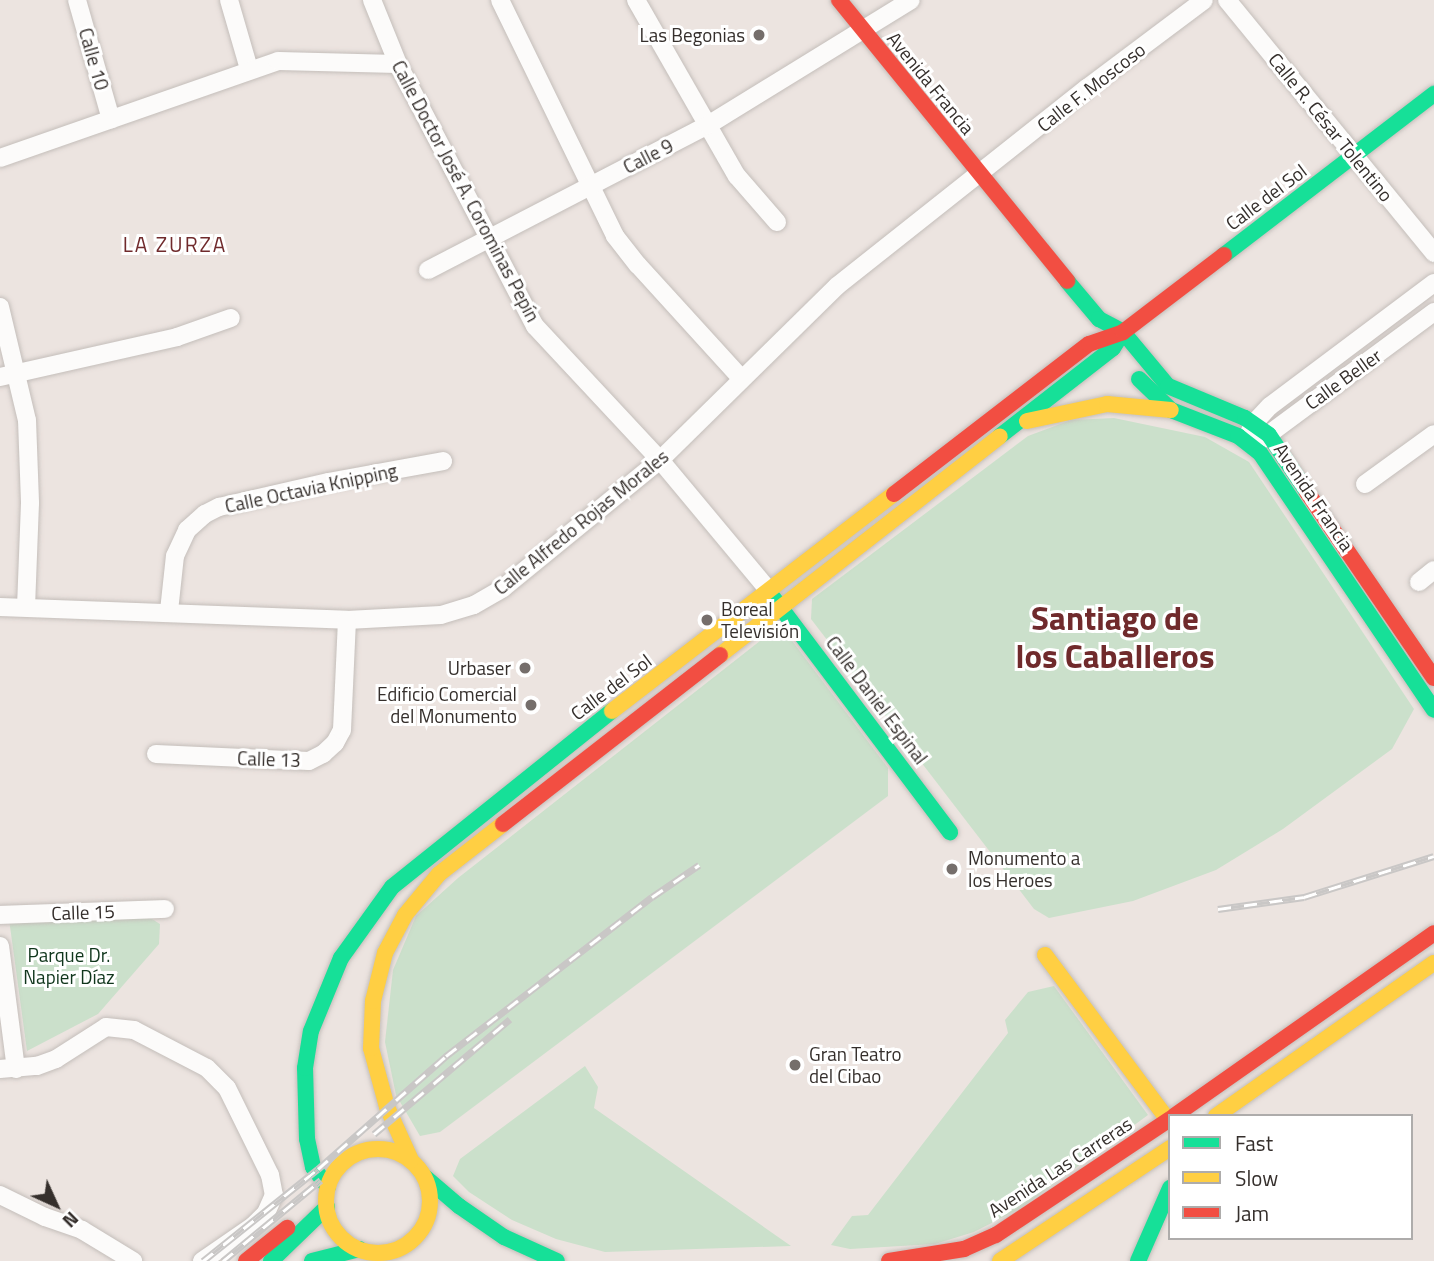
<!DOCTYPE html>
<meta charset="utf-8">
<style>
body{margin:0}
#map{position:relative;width:1434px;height:1261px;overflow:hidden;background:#ece4e0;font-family:"Titillium Web",sans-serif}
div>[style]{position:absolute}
.green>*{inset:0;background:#cbe0cb}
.roads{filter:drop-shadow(0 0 2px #c4beba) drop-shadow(0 0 2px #c4beba)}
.street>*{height:18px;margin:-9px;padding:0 9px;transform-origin:9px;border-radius:9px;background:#fcfbfa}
.fast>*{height:16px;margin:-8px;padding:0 8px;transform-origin:8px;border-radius:8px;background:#16e098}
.slow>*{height:16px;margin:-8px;padding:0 8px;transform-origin:8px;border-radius:8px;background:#ffcf43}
.slow>.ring{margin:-8px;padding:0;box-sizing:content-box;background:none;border:16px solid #ffcf43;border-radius:50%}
.jam>*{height:16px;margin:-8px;padding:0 8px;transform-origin:8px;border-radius:8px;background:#f24e42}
.rail>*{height:7px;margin-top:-3.5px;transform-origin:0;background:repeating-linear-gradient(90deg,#fff 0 13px,#c9c7c6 0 26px);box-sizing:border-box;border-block:2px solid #c9c7c6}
.dots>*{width:19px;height:19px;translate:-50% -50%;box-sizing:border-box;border:4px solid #fff;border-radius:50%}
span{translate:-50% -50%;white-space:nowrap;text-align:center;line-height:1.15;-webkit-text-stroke:6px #fff;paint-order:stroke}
.poi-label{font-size:19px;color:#352f2c}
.right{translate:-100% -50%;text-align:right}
.left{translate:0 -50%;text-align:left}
.street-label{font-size:19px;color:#352f2c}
.park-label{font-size:19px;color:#10361c}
.neighbourhood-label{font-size:21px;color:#702a2c;letter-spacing:2px}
.town-label{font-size:33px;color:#702a2c;font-weight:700}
.legend{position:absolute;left:1168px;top:1114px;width:245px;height:126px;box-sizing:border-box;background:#fff;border:2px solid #aeacab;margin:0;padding:9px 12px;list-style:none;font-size:21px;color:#352f2c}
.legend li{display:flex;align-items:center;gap:14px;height:35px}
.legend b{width:35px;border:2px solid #aeacab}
.north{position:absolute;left:21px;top:1170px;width:70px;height:70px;-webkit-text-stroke:5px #fff;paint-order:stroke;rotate:135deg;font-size:19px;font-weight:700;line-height:28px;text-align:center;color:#352f2c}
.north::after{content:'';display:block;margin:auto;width:24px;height:32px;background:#352f2c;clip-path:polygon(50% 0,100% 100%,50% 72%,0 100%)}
</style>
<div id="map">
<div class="green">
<div style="clip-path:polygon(1114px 418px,1205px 437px,1249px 462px,1414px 709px,1392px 749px,1283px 829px,1216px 870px,1133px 901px,1049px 918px,1034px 909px,811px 619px,812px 599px,1028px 436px,1071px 420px)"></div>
<div style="clip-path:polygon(770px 633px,790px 638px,888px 768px,888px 796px,440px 1132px,420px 1136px,396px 1095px,385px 1042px,393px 970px,416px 916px,458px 878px)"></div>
<div style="clip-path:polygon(131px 906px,160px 924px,159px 944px,98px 1014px,27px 1051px,9px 919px)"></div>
<div style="clip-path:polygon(1054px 986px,1148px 1115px,1021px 1208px,974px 1232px,935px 1244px,850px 1249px,831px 1245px,852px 1216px,868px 1215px,1008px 1033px,1005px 1020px,1028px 992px)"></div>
<div style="clip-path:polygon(585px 1066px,598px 1087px,594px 1108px,791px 1246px,605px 1252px,556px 1239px,512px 1220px,469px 1192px,453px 1176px,460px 1159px)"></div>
</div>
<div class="roads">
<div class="street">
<div style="left:77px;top:0;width:124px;rotate:74.1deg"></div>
<div style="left:229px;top:0;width:72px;rotate:73.8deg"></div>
<div style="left:372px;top:0;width:69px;rotate:67.9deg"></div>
<div style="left:398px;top:64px;width:296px;rotate:62.4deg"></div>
<div style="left:535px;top:326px;width:183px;rotate:47deg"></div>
<div style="left:660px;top:460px;width:172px;rotate:50.2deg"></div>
<div style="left:500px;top:0;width:263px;rotate:64deg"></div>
<div style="left:615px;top:236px;width:37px;rotate:52deg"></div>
<div style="left:638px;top:265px;width:153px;rotate:47.7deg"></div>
<div style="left:636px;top:0;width:203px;rotate:60.2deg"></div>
<div style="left:737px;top:176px;width:61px;rotate:49deg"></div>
<div style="left:1227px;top:0;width:327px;rotate:50.7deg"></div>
<div style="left:0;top:158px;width:294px;rotate:-19.2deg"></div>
<div style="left:278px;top:61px;width:120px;rotate:1.4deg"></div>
<div style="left:428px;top:270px;width:315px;rotate:-27.4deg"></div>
<div style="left:708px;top:125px;width:238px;rotate:-31.6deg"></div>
<div style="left:0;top:307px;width:116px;rotate:76.6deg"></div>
<div style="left:27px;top:420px;width:83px;rotate:87.9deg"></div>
<div style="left:30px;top:503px;width:103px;rotate:92.2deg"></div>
<div style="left:0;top:377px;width:181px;rotate:-12.7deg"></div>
<div style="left:177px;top:337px;width:57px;rotate:-19.4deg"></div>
<div style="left:1248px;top:435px;width:13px;rotate:-63deg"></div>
<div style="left:1254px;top:423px;width:23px;rotate:-47deg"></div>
<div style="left:1270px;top:406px;width:205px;rotate:-36.9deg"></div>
<div style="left:1261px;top:440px;width:215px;rotate:-36.5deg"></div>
<div style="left:1365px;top:484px;width:85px;rotate:-35.9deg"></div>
<div style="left:1419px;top:582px;width:19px;rotate:-39deg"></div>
<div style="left:0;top:607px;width:347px;rotate:2.1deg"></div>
<div style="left:347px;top:620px;width:94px;rotate:-3deg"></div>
<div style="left:441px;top:615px;width:34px;rotate:-17deg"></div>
<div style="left:474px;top:605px;width:34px;rotate:-30deg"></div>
<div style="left:503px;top:588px;width:203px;rotate:-39.2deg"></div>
<div style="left:660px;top:460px;width:248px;rotate:-44.5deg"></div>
<div style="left:837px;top:286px;width:319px;rotate:-38.4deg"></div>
<div style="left:1087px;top:88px;width:146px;rotate:-36.9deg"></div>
<div style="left:169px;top:611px;width:55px;rotate:-83.8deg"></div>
<div style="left:175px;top:556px;width:29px;rotate:-65deg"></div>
<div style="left:187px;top:530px;width:24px;rotate:-42deg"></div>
<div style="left:205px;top:514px;width:16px;rotate:-27deg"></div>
<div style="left:219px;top:507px;width:112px;rotate:-12.9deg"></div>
<div style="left:328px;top:482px;width:117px;rotate:-10.3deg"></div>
<div style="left:156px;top:754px;width:153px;rotate:2.6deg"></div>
<div style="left:309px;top:761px;width:16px;rotate:-27deg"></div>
<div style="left:323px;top:754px;width:16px;rotate:-43deg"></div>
<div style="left:335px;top:743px;width:15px;rotate:-62deg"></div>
<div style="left:342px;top:730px;width:110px;rotate:-87.4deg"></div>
<div style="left:0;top:915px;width:165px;rotate:-2.1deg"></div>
<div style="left:0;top:946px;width:124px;rotate:82.6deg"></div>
<div style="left:0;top:1069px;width:37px;rotate:-5deg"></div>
<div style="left:37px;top:1066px;width:20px;rotate:-20deg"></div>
<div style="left:56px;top:1059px;width:59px;rotate:-32.6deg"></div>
<div style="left:106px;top:1027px;width:28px;rotate:6deg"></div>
<div style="left:134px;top:1030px;width:82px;rotate:27.5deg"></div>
<div style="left:207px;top:1068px;width:28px;rotate:45deg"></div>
<div style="left:227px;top:1088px;width:97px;rotate:63.7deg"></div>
<div style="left:270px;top:1175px;width:20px;rotate:79deg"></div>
<div style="left:274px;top:1195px;width:20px;rotate:114deg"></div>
<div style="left:266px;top:1213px;width:18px;rotate:135deg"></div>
<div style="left:253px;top:1226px;width:62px;rotate:145.5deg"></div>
<div style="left:0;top:1195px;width:50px;rotate:26.1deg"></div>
<div style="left:45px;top:1217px;width:39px;rotate:19deg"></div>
<div style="left:82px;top:1230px;width:60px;rotate:31.3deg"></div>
</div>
<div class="fast">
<div style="left:1224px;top:255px;width:265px;rotate:-37.5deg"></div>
<div style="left:1067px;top:281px;width:50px;rotate:49.9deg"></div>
<div style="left:1099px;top:319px;width:27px;rotate:28deg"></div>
<div style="left:1123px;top:332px;width:70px;rotate:50.2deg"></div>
<div style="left:1168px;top:386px;width:83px;rotate:22.6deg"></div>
<div style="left:1245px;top:418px;width:29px;rotate:35deg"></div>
<div style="left:1269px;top:435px;width:69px;rotate:56.3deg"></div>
<div style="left:1139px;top:379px;width:45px;rotate:44.1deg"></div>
<div style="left:1171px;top:410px;width:72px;rotate:21.2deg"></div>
<div style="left:1238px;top:436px;width:28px;rotate:38deg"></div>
<div style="left:1260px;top:453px;width:310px;rotate:55.9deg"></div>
<div style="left:1000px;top:436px;width:143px;rotate:-37.9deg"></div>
<div style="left:1113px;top:348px;width:19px;rotate:-58deg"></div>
<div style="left:772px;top:596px;width:296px;rotate:53deg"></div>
<div style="left:425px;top:1177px;width:45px;rotate:40.5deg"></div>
<div style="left:459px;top:1206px;width:55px;rotate:34.6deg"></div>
<div style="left:504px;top:1237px;width:58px;rotate:24.4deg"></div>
<div style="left:328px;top:1187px;width:25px;rotate:-127deg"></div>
<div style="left:313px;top:1167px;width:29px;rotate:-102deg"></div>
<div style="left:307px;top:1139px;width:71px;rotate:-91.6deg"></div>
<div style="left:305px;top:1068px;width:37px;rotate:-81deg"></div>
<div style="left:311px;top:1031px;width:79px;rotate:-67.7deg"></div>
<div style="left:341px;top:958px;width:87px;rotate:-54.3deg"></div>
<div style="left:392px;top:887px;width:282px;rotate:-38.7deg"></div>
<div style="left:271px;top:1261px;width:78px;rotate:-44deg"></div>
<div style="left:312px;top:1261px;width:49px;rotate:-14.3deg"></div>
<div style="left:1138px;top:1261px;width:80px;rotate:-66.3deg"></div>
</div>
<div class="slow">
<div style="left:1027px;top:421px;width:82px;rotate:-12deg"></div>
<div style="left:1107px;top:404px;width:64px;rotate:5.4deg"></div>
<div style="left:720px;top:655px;width:355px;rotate:-38deg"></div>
<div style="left:612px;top:711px;width:356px;rotate:-37.6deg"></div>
<div style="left:1045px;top:955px;width:209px;rotate:53.3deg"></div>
<div style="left:1216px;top:1116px;width:266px;rotate:-35.1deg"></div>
<div class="ring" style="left:326px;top:1149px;width:88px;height:88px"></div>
<div style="left:411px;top:1160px;width:58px;rotate:-114.4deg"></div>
<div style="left:387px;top:1107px;width:61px;rotate:-105.2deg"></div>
<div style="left:371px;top:1048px;width:47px;rotate:-87.6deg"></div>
<div style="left:373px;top:1001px;width:49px;rotate:-76deg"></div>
<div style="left:385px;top:953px;width:43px;rotate:-62.2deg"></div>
<div style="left:405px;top:915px;width:53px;rotate:-50.3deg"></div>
<div style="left:439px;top:874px;width:81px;rotate:-38deg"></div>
<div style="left:1000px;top:1261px;width:204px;rotate:-33.6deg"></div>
</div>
<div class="jam">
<div style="left:839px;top:0;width:362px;rotate:50.9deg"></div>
<div style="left:1307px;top:492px;width:225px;rotate:55.7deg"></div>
<div style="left:894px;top:494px;width:246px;rotate:-37.6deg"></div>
<div style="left:1089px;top:344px;width:36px;rotate:-19deg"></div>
<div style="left:1123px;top:332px;width:127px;rotate:-37.3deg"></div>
<div style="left:503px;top:824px;width:275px;rotate:-37.9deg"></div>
<div style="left:1174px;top:1116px;width:318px;rotate:-35.1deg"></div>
<div style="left:246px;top:1261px;width:53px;rotate:-38.8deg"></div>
<div style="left:889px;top:1261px;width:76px;rotate:-9.1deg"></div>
<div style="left:964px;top:1249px;width:35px;rotate:-24deg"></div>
<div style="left:996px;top:1235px;width:209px;rotate:-33.7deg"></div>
</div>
</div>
<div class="rail">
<div style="left:1218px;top:909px;width:87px;rotate:-7.9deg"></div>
<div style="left:1304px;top:897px;width:136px;rotate:-17.5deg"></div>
<div style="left:374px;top:1134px;width:178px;rotate:-40.2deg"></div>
<div style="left:203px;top:1261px;width:147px;rotate:-38.7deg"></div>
<div style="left:318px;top:1169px;width:171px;rotate:-41.4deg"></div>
<div style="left:446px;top:1056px;width:260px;rotate:-37.7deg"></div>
<div style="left:652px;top:897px;width:57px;rotate:-34.2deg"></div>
<div style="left:223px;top:1261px;width:127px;rotate:-39.6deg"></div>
</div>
<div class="dots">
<div style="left:759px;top:35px;background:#756e6b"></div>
<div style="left:707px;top:620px;background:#756e6b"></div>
<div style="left:525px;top:668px;background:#756e6b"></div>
<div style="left:531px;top:705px;background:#756e6b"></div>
<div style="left:952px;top:869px;background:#756e6b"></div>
<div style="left:795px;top:1065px;background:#756e6b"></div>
</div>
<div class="poi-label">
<span class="right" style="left:745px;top:35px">Las Begonias</span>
<span class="left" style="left:721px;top:620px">Boreal<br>Televisión</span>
<span class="right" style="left:511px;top:668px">Urbaser</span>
<span class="right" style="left:517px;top:705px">Edificio Comercial<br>del Monumento</span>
<span class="left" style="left:968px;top:869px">Monumento a<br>los Heroes</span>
<span class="left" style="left:809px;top:1065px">Gran Teatro<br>del Cibao</span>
</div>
<div class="street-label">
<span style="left:94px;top:59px;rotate:74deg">Calle 10</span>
<span style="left:931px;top:83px;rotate:51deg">Avenida Francia</span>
<span style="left:1091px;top:87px;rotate:-38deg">Calle F. Moscoso</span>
<span style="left:1331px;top:127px;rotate:51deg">Calle R. César Tolentino</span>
<span style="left:648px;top:156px;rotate:-27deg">Calle 9</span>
<span style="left:466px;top:191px;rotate:62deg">Calle Doctor José A. Corominas Pepín</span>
<span style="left:1266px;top:197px;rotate:-37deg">Calle del Sol</span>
<span style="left:1343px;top:379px;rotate:-36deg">Calle Beller</span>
<span style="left:311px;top:488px;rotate:-12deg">Calle Octavia Knipping</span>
<span style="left:1314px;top:497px;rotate:56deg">Avenida Francia</span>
<span style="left:581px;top:522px;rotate:-39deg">Calle Alfredo Rojas Morales</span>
<span style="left:611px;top:687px;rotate:-37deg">Calle del Sol</span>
<span style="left:877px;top:700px;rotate:53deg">Calle Daniel Espinal</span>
<span style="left:269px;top:759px;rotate:2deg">Calle 13</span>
<span style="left:83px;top:912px;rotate:-2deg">Calle 15</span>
<span style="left:1060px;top:1167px;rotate:-33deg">Avenida Las Carreras</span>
</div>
<div class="park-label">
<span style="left:69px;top:966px">Parque Dr.<br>Napier Díaz</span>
</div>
<div class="neighbourhood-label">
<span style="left:175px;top:244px">LA ZURZA</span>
</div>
<div class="town-label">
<span style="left:1115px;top:638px">Santiago de<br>los Caballeros</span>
</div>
<ul class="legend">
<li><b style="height:9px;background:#16e098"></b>Fast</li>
<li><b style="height:9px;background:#ffcf43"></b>Slow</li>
<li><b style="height:9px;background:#f24e42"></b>Jam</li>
</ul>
<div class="north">N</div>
</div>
